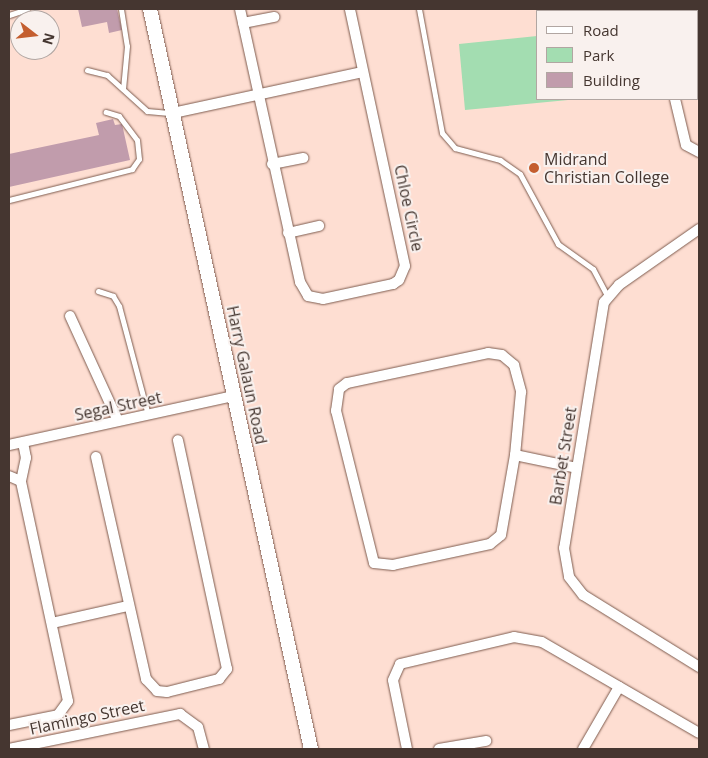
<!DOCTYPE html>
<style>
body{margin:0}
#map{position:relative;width:708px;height:758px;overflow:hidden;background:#feded2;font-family:"Open Sans",sans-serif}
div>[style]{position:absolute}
.green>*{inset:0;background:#a3ddb1}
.building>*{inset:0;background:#c19cac}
.roads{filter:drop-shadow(0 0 1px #7e5c4f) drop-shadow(0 0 1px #7e5c4f)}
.lane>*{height:5px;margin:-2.5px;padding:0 2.5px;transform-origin:2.5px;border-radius:2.5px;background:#fff}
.street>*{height:10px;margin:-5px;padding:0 5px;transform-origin:5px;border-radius:5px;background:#fff}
.secondary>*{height:14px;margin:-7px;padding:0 7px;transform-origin:7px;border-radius:7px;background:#fff}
.dots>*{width:14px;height:14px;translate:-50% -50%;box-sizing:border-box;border:2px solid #f9f1ee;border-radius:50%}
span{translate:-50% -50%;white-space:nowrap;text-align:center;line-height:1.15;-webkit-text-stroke:4px #f9f1ee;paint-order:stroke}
.poi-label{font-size:16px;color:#453630}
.left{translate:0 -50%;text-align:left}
.street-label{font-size:16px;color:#453630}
.frame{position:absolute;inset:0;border:10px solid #453630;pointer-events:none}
.legend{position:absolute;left:536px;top:10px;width:162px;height:90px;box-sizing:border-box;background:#f9f1ee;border:1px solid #b1a6a2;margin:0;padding:6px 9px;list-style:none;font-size:15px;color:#453630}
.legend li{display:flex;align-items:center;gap:10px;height:25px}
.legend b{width:25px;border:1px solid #b1a6a2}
.north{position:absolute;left:10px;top:10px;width:50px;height:50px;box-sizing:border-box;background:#f9f1ee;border:1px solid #b1a6a2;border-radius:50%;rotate:106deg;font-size:14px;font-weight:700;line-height:20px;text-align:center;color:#453630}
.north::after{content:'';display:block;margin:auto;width:18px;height:22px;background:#c45e2f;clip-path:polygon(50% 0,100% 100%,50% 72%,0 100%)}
</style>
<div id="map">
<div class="green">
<div style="clip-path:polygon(537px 36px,537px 99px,568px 100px,465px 110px,459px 44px)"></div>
</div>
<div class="building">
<div style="clip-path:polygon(78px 9px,117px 9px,122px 30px,109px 33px,107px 22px,82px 27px)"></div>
<div style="clip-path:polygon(113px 119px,115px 125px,122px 124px,130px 160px,9px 187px,9px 154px,99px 135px,96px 123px)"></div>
</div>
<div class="roads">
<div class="lane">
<div style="left:121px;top:9px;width:37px;rotate:81deg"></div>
<div style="left:127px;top:46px;width:43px;rotate:95.3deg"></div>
<div style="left:419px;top:9px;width:126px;rotate:79.5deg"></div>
<div style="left:442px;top:133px;width:20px;rotate:49deg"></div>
<div style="left:455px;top:148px;width:47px;rotate:14.9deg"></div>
<div style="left:500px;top:160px;width:24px;rotate:35deg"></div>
<div style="left:520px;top:174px;width:80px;rotate:61.5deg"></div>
<div style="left:558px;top:244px;width:43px;rotate:35.5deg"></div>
<div style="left:593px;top:269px;width:30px;rotate:62deg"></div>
<div style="left:9px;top:15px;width:19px;rotate:-18deg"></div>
<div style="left:87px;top:70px;width:21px;rotate:14deg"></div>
<div style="left:107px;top:75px;width:54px;rotate:42deg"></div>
<div style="left:147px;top:111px;width:25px;rotate:5deg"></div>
<div style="left:9px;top:200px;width:127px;rotate:-14.1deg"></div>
<div style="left:132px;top:169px;width:12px;rotate:-55deg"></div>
<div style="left:139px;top:159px;width:19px;rotate:-96deg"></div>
<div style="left:137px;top:140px;width:30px;rotate:-127deg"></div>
<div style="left:119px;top:116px;width:14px;rotate:-163deg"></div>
<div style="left:98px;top:291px;width:16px;rotate:18deg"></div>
<div style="left:113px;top:296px;width:12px;rotate:59deg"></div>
<div style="left:119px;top:306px;width:113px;rotate:75.1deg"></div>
</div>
<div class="street">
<div style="left:240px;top:9px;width:280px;rotate:77.6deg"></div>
<div style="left:300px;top:282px;width:16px;rotate:60deg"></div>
<div style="left:308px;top:296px;width:15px;rotate:11deg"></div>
<div style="left:323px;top:299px;width:72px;rotate:-12.1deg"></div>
<div style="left:393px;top:284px;width:7px;rotate:-34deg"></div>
<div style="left:399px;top:280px;width:15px;rotate:-67deg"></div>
<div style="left:405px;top:266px;width:263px;rotate:-102.1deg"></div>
<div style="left:655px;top:9px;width:2px;rotate:63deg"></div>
<div style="left:243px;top:23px;width:32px;rotate:-11deg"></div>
<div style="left:675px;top:99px;width:47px;rotate:76.6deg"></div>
<div style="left:686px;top:145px;width:15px;rotate:28deg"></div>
<div style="left:173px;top:113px;width:194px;rotate:-12.2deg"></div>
<div style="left:272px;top:164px;width:32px;rotate:-11deg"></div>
<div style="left:699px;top:229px;width:98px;rotate:145deg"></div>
<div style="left:619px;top:285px;width:23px;rotate:131deg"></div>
<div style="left:604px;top:302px;width:249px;rotate:99.2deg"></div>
<div style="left:564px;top:548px;width:29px;rotate:80deg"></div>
<div style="left:569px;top:577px;width:23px;rotate:52deg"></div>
<div style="left:583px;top:595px;width:137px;rotate:31.8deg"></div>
<div style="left:288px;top:233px;width:32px;rotate:-13deg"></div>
<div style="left:70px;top:316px;width:115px;rotate:65.4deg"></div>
<div style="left:488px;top:353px;width:14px;rotate:8deg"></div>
<div style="left:502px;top:355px;width:16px;rotate:40deg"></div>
<div style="left:514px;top:365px;width:28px;rotate:75deg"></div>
<div style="left:521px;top:392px;width:63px;rotate:95.4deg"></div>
<div style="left:515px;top:455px;width:81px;rotate:99.9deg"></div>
<div style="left:501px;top:535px;width:14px;rotate:141deg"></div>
<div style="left:490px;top:544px;width:99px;rotate:167.8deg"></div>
<div style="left:393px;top:565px;width:19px;rotate:-174deg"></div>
<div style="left:374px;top:563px;width:157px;rotate:-104deg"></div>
<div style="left:336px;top:411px;width:22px;rotate:-82deg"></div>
<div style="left:339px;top:389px;width:10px;rotate:-37deg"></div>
<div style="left:347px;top:383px;width:144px;rotate:-12deg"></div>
<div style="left:9px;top:445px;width:229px;rotate:-12.3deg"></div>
<div style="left:515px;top:455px;width:63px;rotate:11.8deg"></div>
<div style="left:96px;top:457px;width:228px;rotate:77.3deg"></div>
<div style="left:146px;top:679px;width:16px;rotate:47deg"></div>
<div style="left:157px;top:691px;width:10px;rotate:6deg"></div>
<div style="left:167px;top:692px;width:54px;rotate:-14deg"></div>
<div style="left:219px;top:679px;width:13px;rotate:-51deg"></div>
<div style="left:227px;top:669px;width:234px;rotate:-102.1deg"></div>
<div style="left:9px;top:476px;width:13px;rotate:23deg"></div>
<div style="left:52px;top:623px;width:78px;rotate:-12.6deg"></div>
<div style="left:9px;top:725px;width:50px;rotate:-11.5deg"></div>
<div style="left:58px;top:715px;width:17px;rotate:-54deg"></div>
<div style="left:68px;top:701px;width:225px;rotate:-102.1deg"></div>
<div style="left:21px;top:481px;width:24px;rotate:-78deg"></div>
<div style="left:26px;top:458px;width:16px;rotate:-101deg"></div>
<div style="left:9px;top:749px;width:175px;rotate:-11.6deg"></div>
<div style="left:180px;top:714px;width:22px;rotate:36deg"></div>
<div style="left:198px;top:727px;width:23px;rotate:75deg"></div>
<div style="left:407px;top:749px;width:70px;rotate:-101.5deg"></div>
<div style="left:393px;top:680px;width:17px;rotate:-66deg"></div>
<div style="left:400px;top:664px;width:117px;rotate:-13.3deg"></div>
<div style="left:514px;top:637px;width:28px;rotate:10deg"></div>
<div style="left:542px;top:642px;width:181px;rotate:30.1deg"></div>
<div style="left:439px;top:749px;width:48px;rotate:-9.7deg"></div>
<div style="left:583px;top:749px;width:72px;rotate:-59.9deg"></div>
</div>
<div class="secondary">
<div style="left:150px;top:9px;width:757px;rotate:77.73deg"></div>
</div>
</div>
<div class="dots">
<div style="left:534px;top:168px;background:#c45e2f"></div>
</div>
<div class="poi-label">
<span class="left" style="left:544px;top:168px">Midrand<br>Christian College</span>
</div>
<div class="street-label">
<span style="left:409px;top:208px;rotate:78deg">Chloe Circle</span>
<span style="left:247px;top:375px;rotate:78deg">Harry Galaun Road</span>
<span style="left:118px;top:406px;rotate:-12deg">Segal Street</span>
<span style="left:563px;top:456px;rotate:-81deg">Barbet Street</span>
<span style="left:87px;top:717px;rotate:-12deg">Flamingo Street</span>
</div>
<div class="frame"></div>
<ul class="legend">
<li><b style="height:6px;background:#fff"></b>Road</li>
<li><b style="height:14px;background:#a3ddb1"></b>Park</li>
<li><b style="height:14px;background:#c19cac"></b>Building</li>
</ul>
<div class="north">N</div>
</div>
